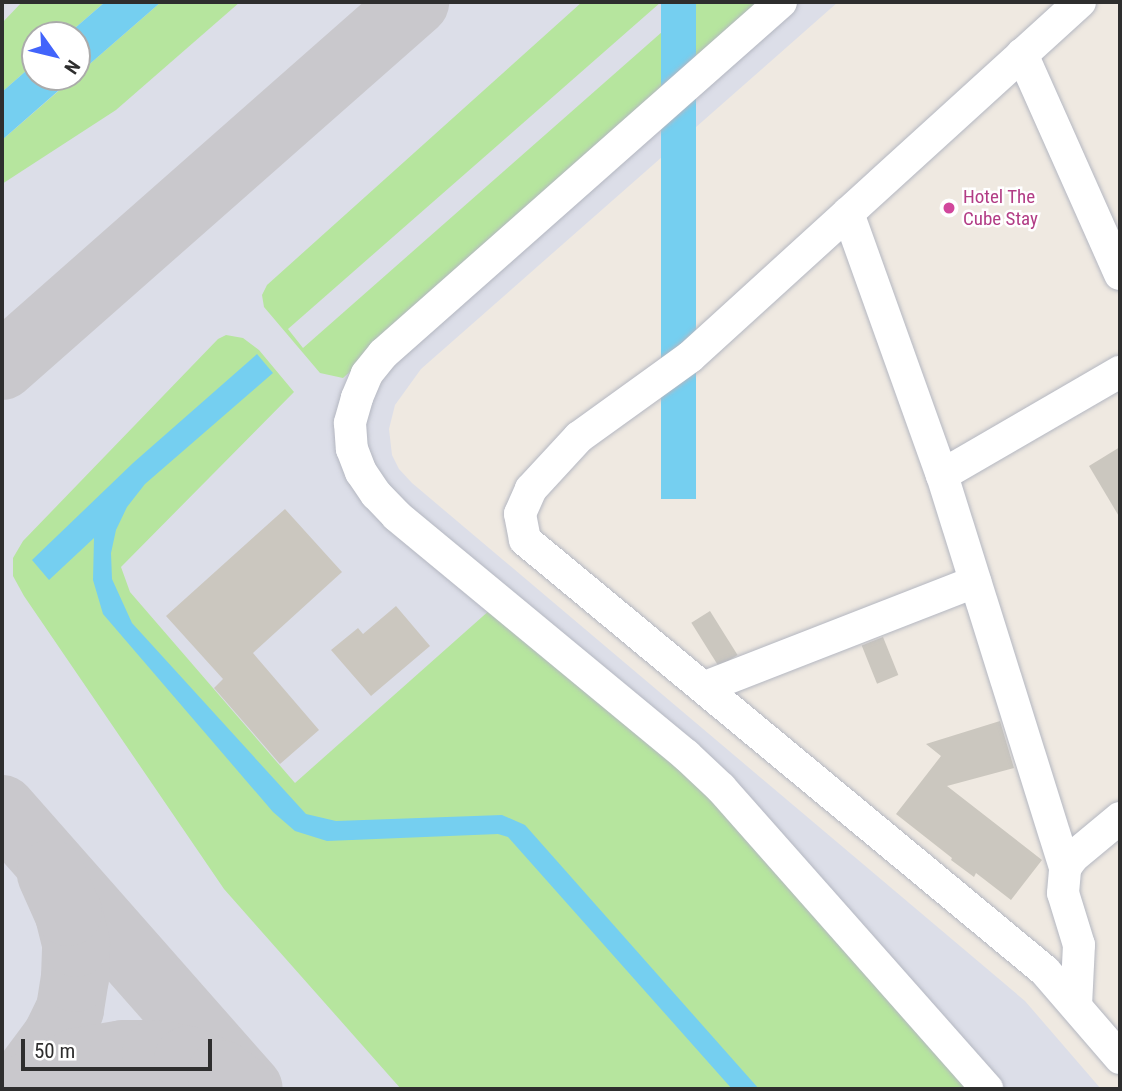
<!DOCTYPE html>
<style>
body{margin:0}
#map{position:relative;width:1122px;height:1091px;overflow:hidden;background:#efe9e1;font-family:"Roboto Condensed",sans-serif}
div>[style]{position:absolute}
.airport>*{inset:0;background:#dcdee8}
.green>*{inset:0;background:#b6e59e}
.water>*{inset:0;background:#75cff0;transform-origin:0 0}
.taxiway>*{height:68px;margin:-34px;padding:0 34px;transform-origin:34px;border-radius:34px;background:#c9c8cc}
.building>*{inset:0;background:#cbc7bf;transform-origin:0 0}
.roads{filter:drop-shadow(0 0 2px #b4b7c1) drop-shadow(0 0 2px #b4b7c1)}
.minor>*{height:32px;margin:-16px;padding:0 16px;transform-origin:16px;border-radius:16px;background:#fff}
.dots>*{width:19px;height:19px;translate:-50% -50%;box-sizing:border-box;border:4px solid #fff;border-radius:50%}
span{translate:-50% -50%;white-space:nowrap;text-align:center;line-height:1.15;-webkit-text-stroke:5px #fff;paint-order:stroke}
.hotel-label{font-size:19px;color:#b23c85}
.left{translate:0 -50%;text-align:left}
.frame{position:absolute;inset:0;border:4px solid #2e2e2e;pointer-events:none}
.north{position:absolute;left:21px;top:21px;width:70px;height:70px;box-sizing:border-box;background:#fff;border:2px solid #ababab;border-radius:50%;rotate:124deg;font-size:19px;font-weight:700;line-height:28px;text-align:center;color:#2e2e2e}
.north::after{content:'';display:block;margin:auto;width:24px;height:32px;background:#4264fb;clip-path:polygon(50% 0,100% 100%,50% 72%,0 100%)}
.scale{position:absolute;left:21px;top:1039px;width:191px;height:32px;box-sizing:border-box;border:4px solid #2e2e2e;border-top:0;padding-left:9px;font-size:21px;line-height:24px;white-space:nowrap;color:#2e2e2e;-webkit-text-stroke:5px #fff;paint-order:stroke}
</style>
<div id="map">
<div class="airport">
<div style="clip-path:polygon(evenodd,2px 2px,838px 2px,421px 369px,395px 405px,389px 429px,392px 455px,399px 469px,412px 483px,1025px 1001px,1101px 1089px,2px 1089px,2px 2px,35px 35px,77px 35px,77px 77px,35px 77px,35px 35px)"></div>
</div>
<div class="green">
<div style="clip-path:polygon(22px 2px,105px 2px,67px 35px,35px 35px,35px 63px,2px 92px,2px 23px)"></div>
<div style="clip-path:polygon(161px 2px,240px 2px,116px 110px,2px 184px,2px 140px)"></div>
<div style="clip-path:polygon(582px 2px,661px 2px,288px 329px,303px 348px,696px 2px,762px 2px,343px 378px,320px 373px,264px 307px,262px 295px,267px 285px)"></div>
<div style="clip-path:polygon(226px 335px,243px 338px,259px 350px,294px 392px,121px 567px,130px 592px,295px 783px,491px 609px,678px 762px,969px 1089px,401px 1089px,224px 889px,24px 596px,13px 576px,13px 558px,23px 541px,218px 339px)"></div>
</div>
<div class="water">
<div style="clip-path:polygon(105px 2px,161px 2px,77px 75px,77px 35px,67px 35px)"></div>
<div style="left:661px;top:2px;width:35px;height:497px"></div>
<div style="clip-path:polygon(35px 63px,35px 77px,74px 77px,2px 140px,2px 92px)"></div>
<div style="clip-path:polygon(257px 354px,273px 373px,145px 484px,127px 507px,116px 530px,111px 553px,112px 579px,132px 623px,306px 814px,336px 821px,502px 815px,525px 825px,759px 1089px,732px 1089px,508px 837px,498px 834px,327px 841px,295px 831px,273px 812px,103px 614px,93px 580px,94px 538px,49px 580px,32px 560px,133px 463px)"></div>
</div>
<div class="taxiway">
<div style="left:2px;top:366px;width:551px;rotate:-41.39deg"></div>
<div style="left:2px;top:809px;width:373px;rotate:48.6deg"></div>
<div style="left:18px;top:1089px;width:64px;rotate:-53.3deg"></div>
<div style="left:56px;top:1038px;width:32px;rotate:-64deg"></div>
<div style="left:70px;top:1009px;width:31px;rotate:-81deg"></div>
<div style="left:75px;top:978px;width:35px;rotate:-88deg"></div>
<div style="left:76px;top:943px;width:32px;rotate:-104deg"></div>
<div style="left:68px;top:912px;width:42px;rotate:-114.1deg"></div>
<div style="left:24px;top:1089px;width:59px;rotate:-27.4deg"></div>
<div style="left:76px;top:1062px;width:48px;rotate:-9.7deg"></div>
<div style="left:123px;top:1054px;width:33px"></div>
<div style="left:156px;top:1054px;width:33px;rotate:11deg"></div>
<div style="left:188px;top:1060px;width:36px;rotate:23deg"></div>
<div style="left:221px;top:1074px;width:24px;rotate:36deg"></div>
</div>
<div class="building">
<div style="clip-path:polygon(1120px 447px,1120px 518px,1089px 466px)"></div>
<div style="clip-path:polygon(285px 509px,342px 572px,253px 653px,319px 730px,280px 764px,214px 688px,223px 679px,166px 616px)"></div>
<div style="clip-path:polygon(396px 606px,430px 646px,371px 696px,331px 650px,358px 628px,363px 634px)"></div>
<div style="left:710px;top:611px;width:52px;height:22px;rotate:58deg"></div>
<div style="left:883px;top:637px;width:41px;height:23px;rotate:68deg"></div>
<div style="clip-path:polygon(1000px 721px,1014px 768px,947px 786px,1042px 860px,1011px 900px,976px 873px,974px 877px,951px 860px,952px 858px,896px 814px,941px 756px,926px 744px)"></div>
</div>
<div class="roads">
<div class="minor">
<div style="left:781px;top:2px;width:531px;rotate:138.51deg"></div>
<div style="left:383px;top:354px;width:26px;rotate:129deg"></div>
<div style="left:367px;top:374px;width:26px;rotate:113deg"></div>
<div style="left:357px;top:398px;width:26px;rotate:106deg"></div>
<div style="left:350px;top:423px;width:26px;rotate:86deg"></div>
<div style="left:352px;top:449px;width:25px;rotate:69deg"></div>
<div style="left:361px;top:472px;width:27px;rotate:56deg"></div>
<div style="left:376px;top:494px;width:30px;rotate:46deg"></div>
<div style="left:397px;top:516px;width:375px;rotate:39.6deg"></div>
<div style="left:686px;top:755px;width:48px;rotate:43.3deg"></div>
<div style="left:721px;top:788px;width:402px;rotate:48.5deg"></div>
<div style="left:1080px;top:2px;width:527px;rotate:137.69deg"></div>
<div style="left:690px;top:357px;width:137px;rotate:144.2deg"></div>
<div style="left:579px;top:437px;width:71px;rotate:132.7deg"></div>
<div style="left:531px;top:489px;width:27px;rotate:114deg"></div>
<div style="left:520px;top:514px;width:26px;rotate:79deg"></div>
<div style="left:525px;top:540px;width:675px;rotate:39.65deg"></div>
<div style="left:1045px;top:971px;width:115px;rotate:49.2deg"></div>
<div style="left:1022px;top:54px;width:241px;rotate:66deg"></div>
<div style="left:848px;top:213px;width:278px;rotate:70.3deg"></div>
<div style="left:942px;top:475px;width:412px;rotate:72.6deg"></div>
<div style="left:942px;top:475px;width:206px;rotate:-30.1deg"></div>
<div style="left:705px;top:687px;width:290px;rotate:-21.3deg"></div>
<div style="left:1076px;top:1006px;width:61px;rotate:-87.2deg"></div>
<div style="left:1079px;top:945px;width:54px;rotate:-107.1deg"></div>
<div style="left:1063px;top:893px;width:25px;rotate:-85deg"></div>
<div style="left:1065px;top:868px;width:14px;rotate:-54deg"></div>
<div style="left:1073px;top:857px;width:61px;rotate:-39.7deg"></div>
</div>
</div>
<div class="dots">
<div style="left:949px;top:208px;background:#d1479c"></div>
</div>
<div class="hotel-label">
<span class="left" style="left:963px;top:208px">Hotel The<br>Cube Stay</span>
</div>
<div class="frame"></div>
<div class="north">N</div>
<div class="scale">50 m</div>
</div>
